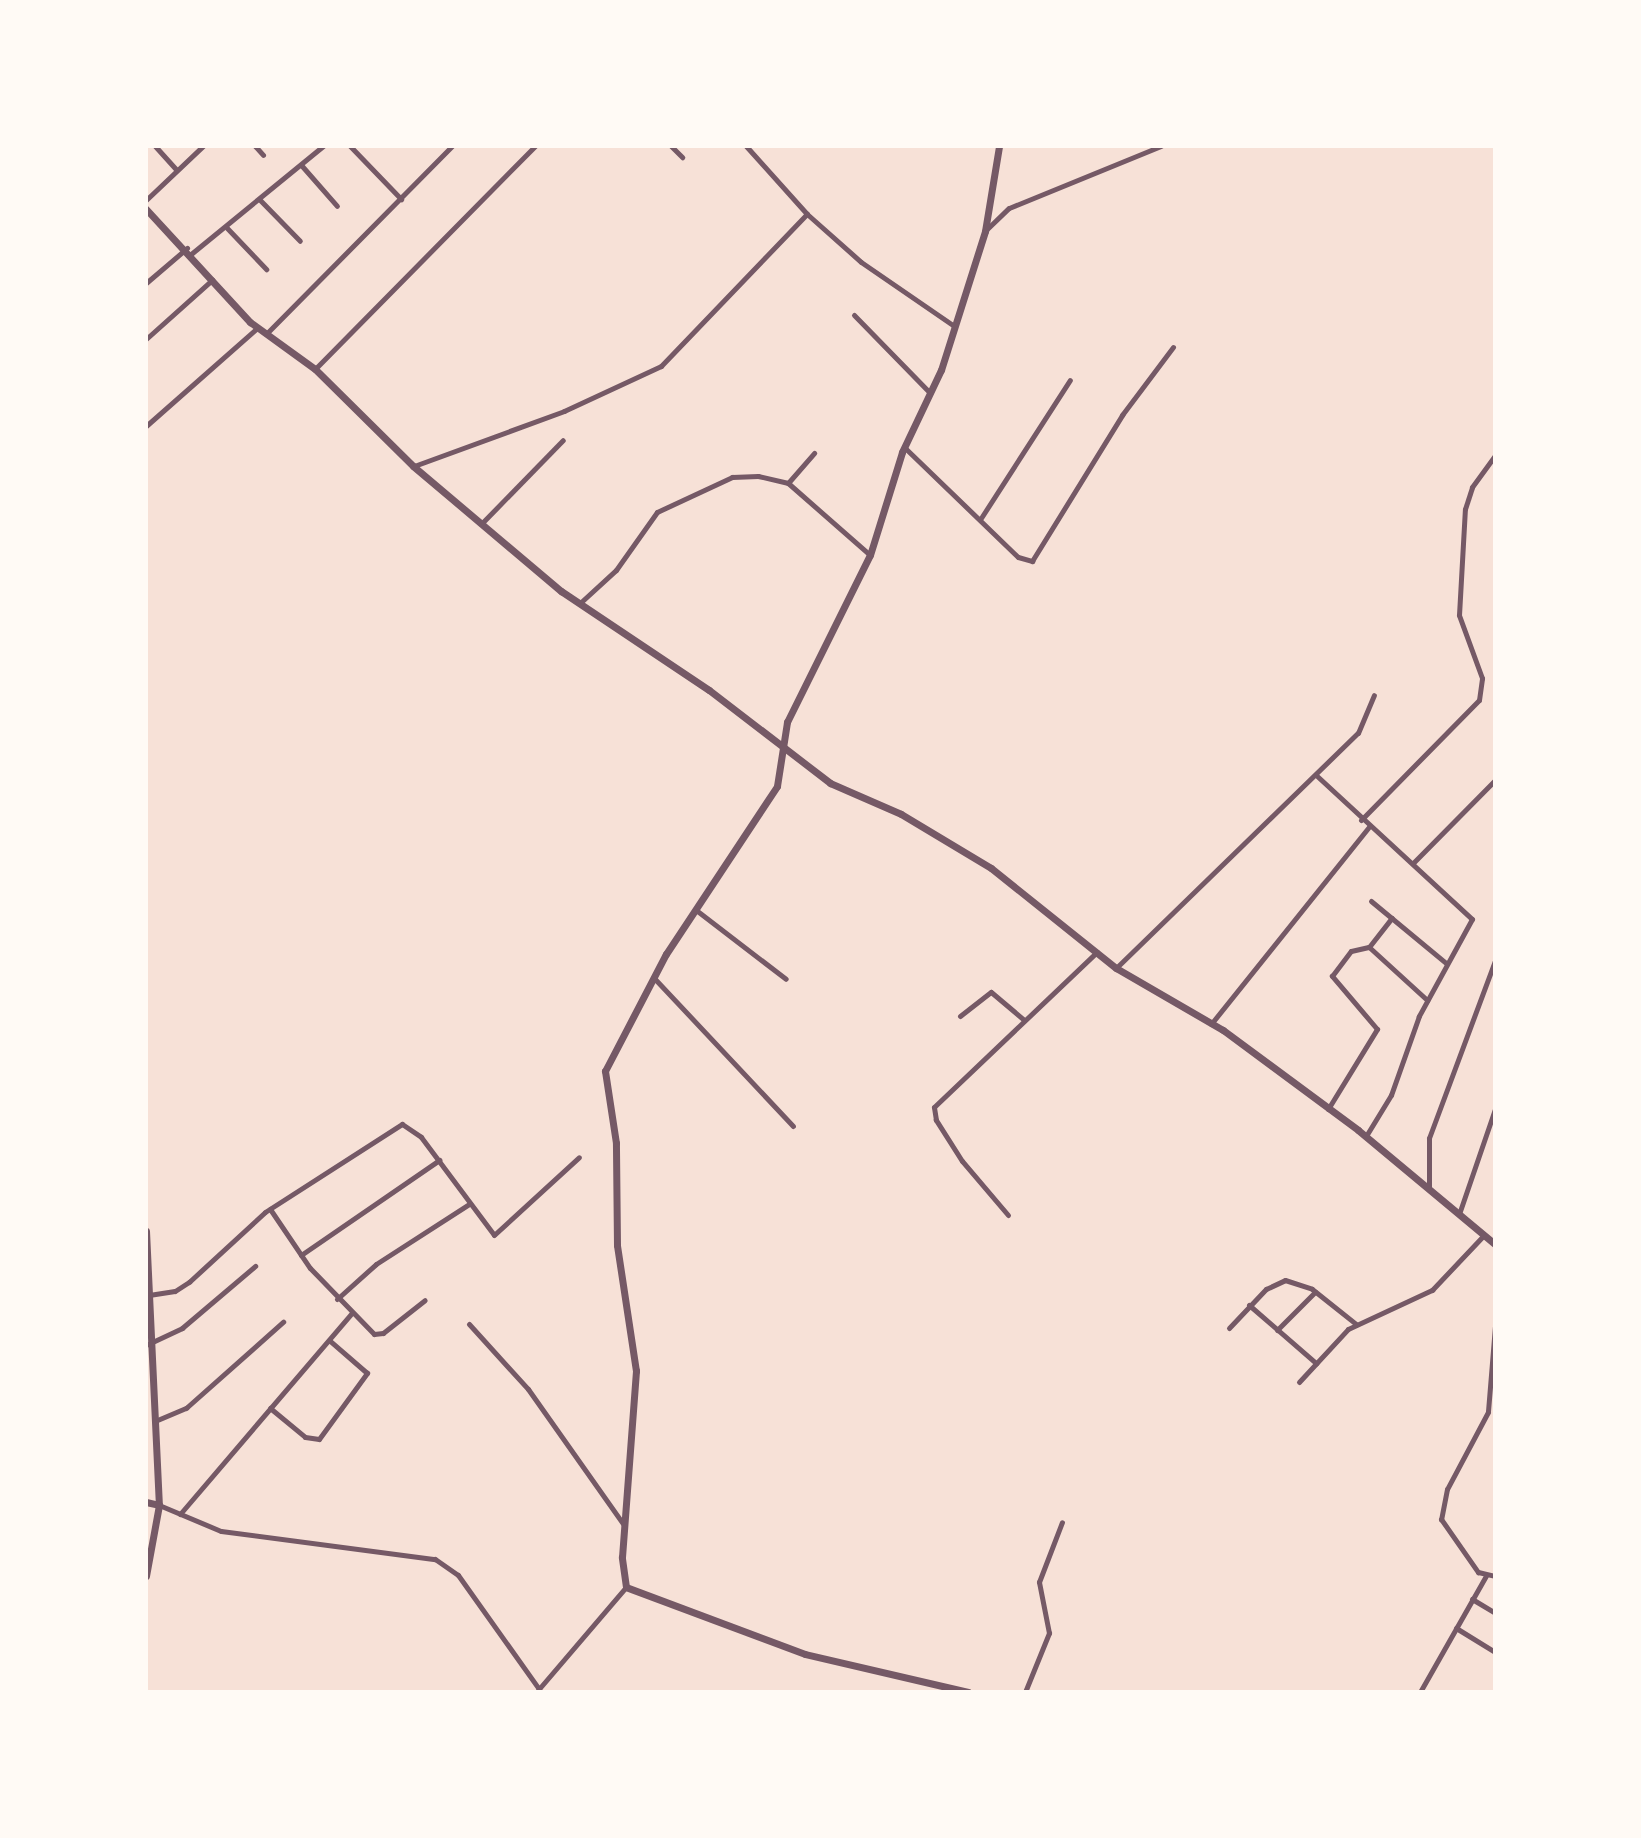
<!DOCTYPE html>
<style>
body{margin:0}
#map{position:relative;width:1641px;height:1838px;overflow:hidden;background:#f7e1d7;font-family:"Sofia Sans Condensed",sans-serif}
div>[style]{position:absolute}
.minor>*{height:5px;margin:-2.5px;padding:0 2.5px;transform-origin:2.5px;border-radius:2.5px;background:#755966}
.tertiary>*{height:7px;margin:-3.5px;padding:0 3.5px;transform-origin:3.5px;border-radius:3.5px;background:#755966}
span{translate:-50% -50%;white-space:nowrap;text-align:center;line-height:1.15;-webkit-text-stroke:8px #fffaf5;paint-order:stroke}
.frame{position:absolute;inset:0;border:148px solid #fffaf5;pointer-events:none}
</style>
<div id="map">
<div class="minor">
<div style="left:155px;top:146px;width:31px;rotate:48deg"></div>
<div style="left:255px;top:146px;width:12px;rotate:48deg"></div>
<div style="left:350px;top:146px;width:74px;rotate:46.1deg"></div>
<div style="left:671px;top:146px;width:16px;rotate:45deg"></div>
<div style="left:746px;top:146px;width:91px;rotate:48.1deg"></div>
<div style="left:807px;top:214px;width:72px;rotate:41.6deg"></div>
<div style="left:861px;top:262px;width:113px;rotate:34.5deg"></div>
<div style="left:302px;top:166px;width:53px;rotate:48.8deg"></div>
<div style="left:146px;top:200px;width:79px;rotate:-43.5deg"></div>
<div style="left:260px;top:200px;width:57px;rotate:45.7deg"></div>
<div style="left:227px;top:228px;width:57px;rotate:46.4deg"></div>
<div style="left:987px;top:229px;width:30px;rotate:-44deg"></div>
<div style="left:1009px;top:208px;width:164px;rotate:-22.2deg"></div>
<div style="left:191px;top:254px;width:171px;rotate:-39.3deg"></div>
<div style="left:146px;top:283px;width:54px;rotate:-40.5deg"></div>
<div style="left:854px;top:315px;width:109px;rotate:45.7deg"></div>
<div style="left:266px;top:334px;width:264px;rotate:-45.3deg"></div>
<div style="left:146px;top:339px;width:89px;rotate:-41.8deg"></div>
<div style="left:315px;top:369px;width:313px;rotate:-45.4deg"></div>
<div style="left:146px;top:426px;width:148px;rotate:-41.4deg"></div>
<div style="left:904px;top:447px;width:158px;rotate:44deg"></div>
<div style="left:1018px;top:557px;width:15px;rotate:16deg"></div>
<div style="left:1032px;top:561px;width:172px;rotate:-58.3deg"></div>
<div style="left:1122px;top:415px;width:85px;rotate:-53.1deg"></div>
<div style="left:414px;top:466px;width:160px;rotate:-20.1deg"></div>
<div style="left:564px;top:411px;width:107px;rotate:-24.9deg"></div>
<div style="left:661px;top:366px;width:211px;rotate:-46.2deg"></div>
<div style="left:788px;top:483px;width:40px;rotate:-49deg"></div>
<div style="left:981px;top:518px;width:164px;rotate:-57.2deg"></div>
<div style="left:481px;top:524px;width:117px;rotate:-45.7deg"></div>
<div style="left:580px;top:603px;width:49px;rotate:-42.5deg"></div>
<div style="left:616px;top:570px;width:71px;rotate:-54.7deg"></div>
<div style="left:657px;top:512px;width:83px;rotate:-25deg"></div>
<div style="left:732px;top:477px;width:26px;rotate:-2deg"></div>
<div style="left:758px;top:476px;width:31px;rotate:13deg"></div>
<div style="left:788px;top:483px;width:109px;rotate:41.3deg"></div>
<div style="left:1317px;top:776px;width:211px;rotate:42.7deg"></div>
<div style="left:1472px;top:919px;width:111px;rotate:118.7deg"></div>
<div style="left:1419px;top:1016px;width:84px;rotate:109.5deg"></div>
<div style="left:1391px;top:1095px;width:48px;rotate:121.4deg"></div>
<div style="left:1361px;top:820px;width:168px;rotate:-45.5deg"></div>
<div style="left:1479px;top:700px;width:22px;rotate:-82deg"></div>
<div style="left:1482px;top:678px;width:67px;rotate:-110.1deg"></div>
<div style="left:1459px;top:615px;width:106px;rotate:-86.8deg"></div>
<div style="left:1465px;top:509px;width:23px;rotate:-72deg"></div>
<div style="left:1472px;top:487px;width:39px;rotate:-54deg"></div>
<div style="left:1413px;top:863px;width:117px;rotate:-45.3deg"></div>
<div style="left:1371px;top:901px;width:97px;rotate:39.6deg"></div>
<div style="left:696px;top:910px;width:113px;rotate:37.5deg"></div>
<div style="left:1369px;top:947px;width:37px;rotate:-52deg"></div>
<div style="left:1116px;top:968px;width:337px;rotate:-44.2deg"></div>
<div style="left:1358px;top:733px;width:41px;rotate:-67.2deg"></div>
<div style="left:654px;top:978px;width:203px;rotate:46.8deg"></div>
<div style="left:960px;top:1016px;width:39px;rotate:-38deg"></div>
<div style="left:991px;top:992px;width:42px;rotate:40.2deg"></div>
<div style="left:1211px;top:1024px;width:253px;rotate:-51.3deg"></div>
<div style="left:1328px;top:1109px;width:94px;rotate:-58.5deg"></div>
<div style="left:1377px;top:1029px;width:70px;rotate:-130.3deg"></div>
<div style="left:1332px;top:976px;width:31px;rotate:-53deg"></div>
<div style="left:1351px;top:951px;width:18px;rotate:-13deg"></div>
<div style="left:1369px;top:947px;width:79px;rotate:42.4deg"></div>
<div style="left:1429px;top:1189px;width:51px;rotate:-90deg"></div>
<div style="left:1429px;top:1138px;width:189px;rotate:-69.6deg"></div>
<div style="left:270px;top:1209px;width:71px;rotate:55.9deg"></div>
<div style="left:310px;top:1268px;width:92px;rotate:45.9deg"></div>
<div style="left:374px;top:1334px;width:9px;rotate:-6deg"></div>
<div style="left:383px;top:1333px;width:53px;rotate:-38.2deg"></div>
<div style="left:1459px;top:1214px;width:111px;rotate:-71.1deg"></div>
<div style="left:1008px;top:1215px;width:71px;rotate:-130.4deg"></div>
<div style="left:962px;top:1161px;width:49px;rotate:-122.4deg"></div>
<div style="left:936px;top:1120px;width:13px;rotate:-99deg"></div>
<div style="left:934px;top:1107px;width:225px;rotate:-43.6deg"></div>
<div style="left:301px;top:1255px;width:168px;rotate:-34.5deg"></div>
<div style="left:149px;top:1295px;width:26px;rotate:-9deg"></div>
<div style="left:175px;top:1291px;width:17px;rotate:-33deg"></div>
<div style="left:189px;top:1282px;width:103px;rotate:-42.6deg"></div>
<div style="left:265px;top:1212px;width:163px;rotate:-32.7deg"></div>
<div style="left:402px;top:1124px;width:23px;rotate:34deg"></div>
<div style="left:421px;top:1137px;width:122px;rotate:53.3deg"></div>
<div style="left:494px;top:1235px;width:115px;rotate:-42.5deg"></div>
<div style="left:337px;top:1299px;width:52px;rotate:-41.9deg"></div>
<div style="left:376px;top:1264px;width:111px;rotate:-32.8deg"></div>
<div style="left:1249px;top:1305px;width:89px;rotate:40.9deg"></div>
<div style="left:469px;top:1324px;width:88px;rotate:47.8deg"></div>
<div style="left:528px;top:1389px;width:166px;rotate:54.8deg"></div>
<div style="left:1495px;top:1326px;width:86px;rotate:94.7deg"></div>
<div style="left:1488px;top:1412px;width:87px;rotate:118deg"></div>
<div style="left:1447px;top:1489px;width:31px;rotate:101deg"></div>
<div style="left:1441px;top:1519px;width:65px;rotate:55.1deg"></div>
<div style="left:1478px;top:1572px;width:17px;rotate:13deg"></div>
<div style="left:1229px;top:1328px;width:54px;rotate:-46.5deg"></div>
<div style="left:1266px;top:1289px;width:21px;rotate:-25deg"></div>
<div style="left:1285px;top:1280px;width:28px;rotate:18deg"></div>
<div style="left:1312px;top:1289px;width:56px;rotate:38.5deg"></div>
<div style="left:1277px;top:1330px;width:54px;rotate:-45deg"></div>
<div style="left:146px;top:1345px;width:40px;rotate:-25deg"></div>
<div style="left:182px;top:1328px;width:96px;rotate:-40.3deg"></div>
<div style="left:1299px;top:1382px;width:72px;rotate:-47.2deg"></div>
<div style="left:1348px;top:1329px;width:93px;rotate:-24.9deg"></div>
<div style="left:1432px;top:1290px;width:76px;rotate:-46.6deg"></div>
<div style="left:270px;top:1408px;width:45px;rotate:39.6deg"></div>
<div style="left:305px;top:1437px;width:14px;rotate:8deg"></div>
<div style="left:319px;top:1439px;width:82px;rotate:-54deg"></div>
<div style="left:367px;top:1373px;width:49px;rotate:-139.1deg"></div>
<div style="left:155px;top:1421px;width:34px;rotate:-23deg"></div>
<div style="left:186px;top:1408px;width:130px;rotate:-41.6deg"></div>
<div style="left:159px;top:1505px;width:67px;rotate:22.8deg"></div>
<div style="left:221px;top:1531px;width:216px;rotate:7.5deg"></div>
<div style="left:435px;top:1559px;width:28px;rotate:35deg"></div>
<div style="left:458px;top:1575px;width:140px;rotate:54.6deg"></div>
<div style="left:180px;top:1514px;width:263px;rotate:-49.5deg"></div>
<div style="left:1472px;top:1599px;width:27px;rotate:31deg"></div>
<div style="left:1456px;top:1628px;width:46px;rotate:31.6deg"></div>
<div style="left:538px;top:1690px;width:135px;rotate:-49.5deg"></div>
<div style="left:1025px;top:1692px;width:64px;rotate:-67.9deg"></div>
<div style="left:1049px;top:1633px;width:52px;rotate:-101.1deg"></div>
<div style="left:1039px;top:1582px;width:64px;rotate:-69deg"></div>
<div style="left:1420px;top:1692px;width:133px;rotate:-60.4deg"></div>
</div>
<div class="tertiary">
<div style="left:146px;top:209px;width:154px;rotate:47.4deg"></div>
<div style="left:250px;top:322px;width:80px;rotate:35.9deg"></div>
<div style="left:315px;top:369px;width:138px;rotate:44.7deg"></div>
<div style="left:413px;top:466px;width:194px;rotate:40.2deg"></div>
<div style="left:561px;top:591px;width:178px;rotate:33.8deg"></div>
<div style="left:709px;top:690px;width:153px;rotate:37.5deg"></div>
<div style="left:830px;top:783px;width:77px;rotate:23.6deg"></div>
<div style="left:901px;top:814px;width:105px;rotate:31deg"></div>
<div style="left:991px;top:868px;width:160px;rotate:38.7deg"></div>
<div style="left:1116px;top:968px;width:124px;rotate:30.1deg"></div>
<div style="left:1223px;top:1030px;width:168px;rotate:36.5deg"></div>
<div style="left:1358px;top:1130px;width:178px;rotate:39.8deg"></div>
<div style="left:146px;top:1231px;width:274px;rotate:87.3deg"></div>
<div style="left:159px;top:1505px;width:72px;rotate:100.4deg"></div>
<div style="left:146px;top:1502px;width:13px;rotate:13deg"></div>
<div style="left:968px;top:1692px;width:167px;rotate:-166.9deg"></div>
<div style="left:805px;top:1654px;width:191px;rotate:-159.5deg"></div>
<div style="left:626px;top:1587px;width:30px;rotate:-98deg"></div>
<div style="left:622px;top:1557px;width:187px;rotate:-85.7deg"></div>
<div style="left:636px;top:1371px;width:127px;rotate:-98.6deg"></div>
<div style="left:617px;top:1245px;width:102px;rotate:-90.6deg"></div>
<div style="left:616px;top:1143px;width:73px;rotate:-98.7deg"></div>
<div style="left:605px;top:1071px;width:132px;rotate:-62.5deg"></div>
<div style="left:666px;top:954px;width:201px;rotate:-56.5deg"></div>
<div style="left:777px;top:786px;width:65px;rotate:-81.1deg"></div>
<div style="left:787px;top:722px;width:186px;rotate:-63.6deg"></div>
<div style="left:870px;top:555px;width:108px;rotate:-72.7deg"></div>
<div style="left:902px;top:452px;width:91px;rotate:-64.6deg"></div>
<div style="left:941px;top:370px;width:146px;rotate:-72.4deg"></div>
<div style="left:985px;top:231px;width:86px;rotate:-80.6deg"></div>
</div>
<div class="frame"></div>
</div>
